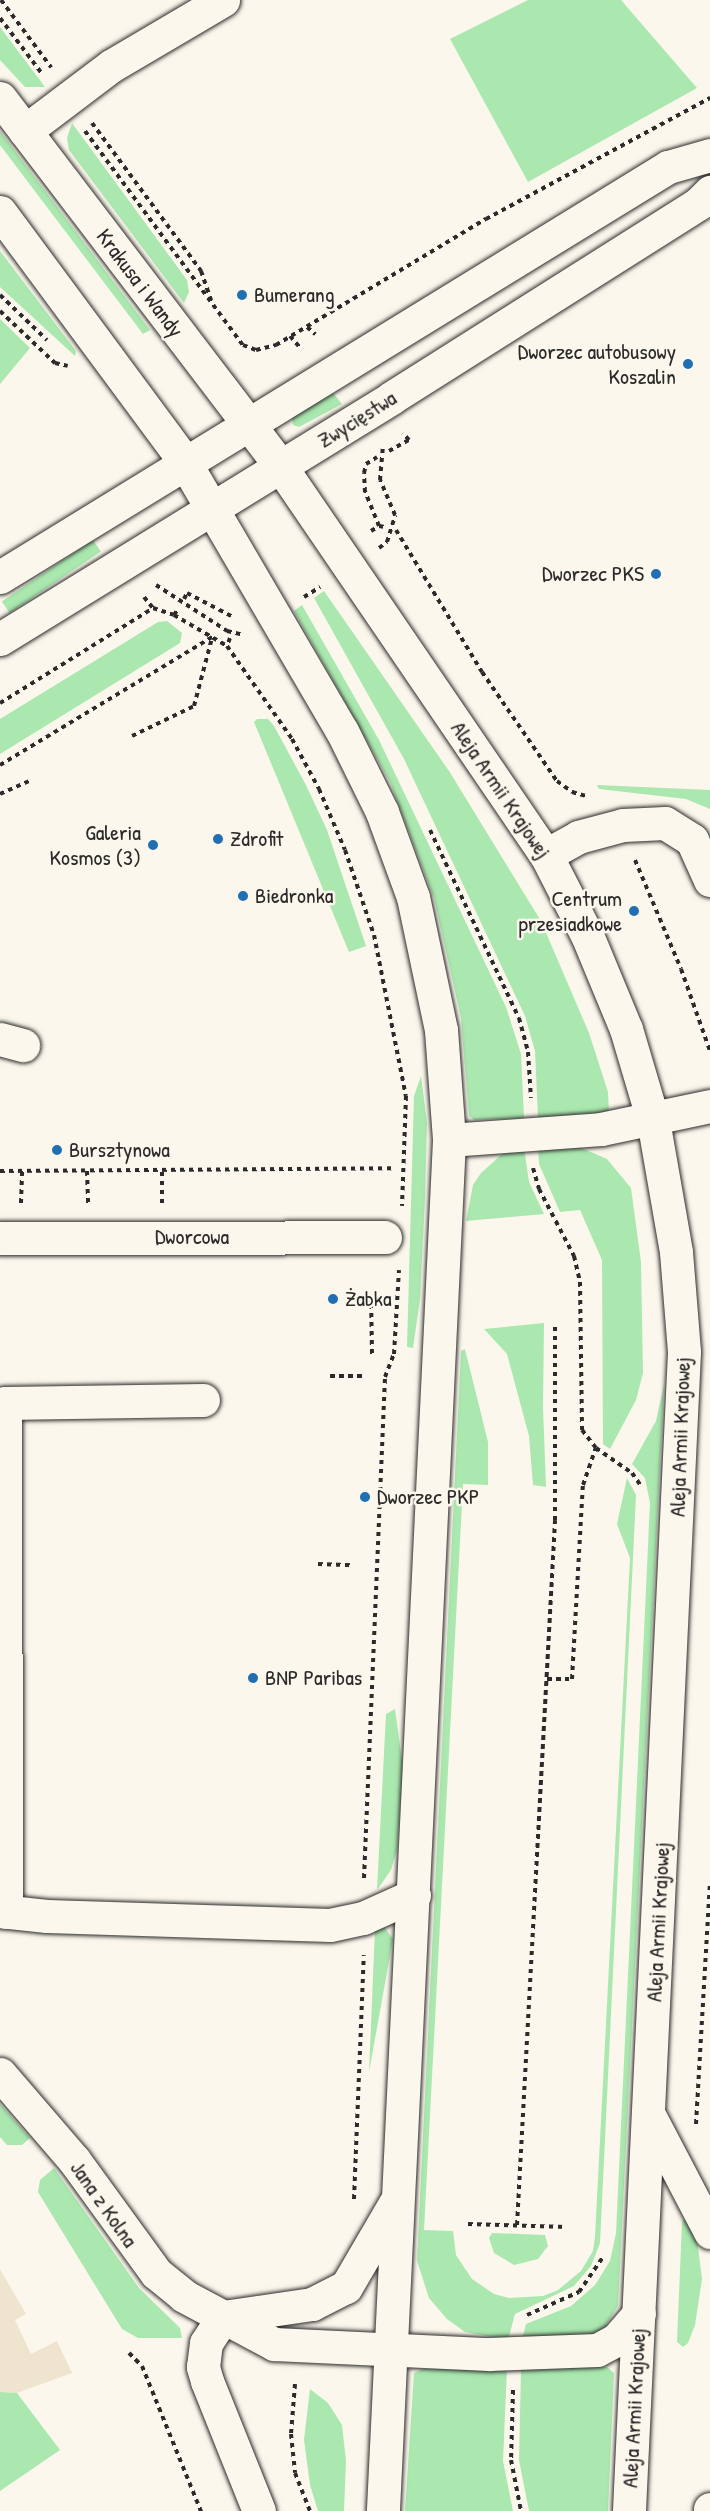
<!DOCTYPE html>
<meta charset="utf-8">
<style>
body{margin:0}
#map{position:relative;width:710px;height:2511px;overflow:hidden;background:#fbf7ec;font-family:"Patrick Hand",sans-serif}
div>[style]{position:absolute}
.built>*{inset:0;background:#efe5cf}
.green>*{inset:0;background:#aae8af;transform-origin:0 0}
.path>*{height:4px;margin-top:-2px;transform-origin:0;background:repeating-linear-gradient(90deg,#2b2b2b 0 4.5px,transparent 0 9px)}
.roads{filter:drop-shadow(0 0 2px #2b2b2b) drop-shadow(0 0 2px #2b2b2b)}
.minor>*{height:33px;margin:-16.5px;padding:0 16.5px;transform-origin:16.5px;border-radius:16.5px;background:#fbf7ec}
.dots>*{width:16px;height:16px;translate:-50% -50%;box-sizing:border-box;border:3px solid #fbf7ec;border-radius:50%}
span{translate:-50% -50%;white-space:nowrap;text-align:center;line-height:1.15;-webkit-text-stroke:5px #fbf7ec;paint-order:stroke}
.street-label{font-size:22px;color:#2b2b2b}
.poi-label{font-size:22px;color:#2b2b2b}
.left{translate:0 -50%;text-align:left}
.right{translate:-100% -50%;text-align:right}
</style>
<div id="map">
<div class="built">
<div style="clip-path:polygon(0 2269px,26px 2314px,15px 2320px,31px 2354px,57px 2341px,72px 2373px,17px 2393px,0 2392px)"></div>
</div>
<div class="green">
<div style="clip-path:polygon(528px 0,621px 0,697px 88px,528px 182px,450px 39px)"></div>
<div style="clip-path:polygon(0 27px,45px 87px,25px 87px,0 60px)"></div>
<div style="clip-path:polygon(72px 123px,187px 280px,189px 292px,184px 303px,69px 150px,67px 138px)"></div>
<div style="clip-path:polygon(0 131px,36px 179px,150px 330px,143px 334px,0 145px)"></div>
<div style="clip-path:polygon(0 251px,76px 351px,75px 356px,0 287px)"></div>
<div style="clip-path:polygon(0 319px,30px 348px,0 384px)"></div>
<div style="clip-path:polygon(333px 393px,342px 404px,299px 427px,293px 425px,292px 418px)"></div>
<div style="left:93px;top:540px;width:14px;height:110px;rotate:56deg"></div>
<div style="clip-path:polygon(324px 591px,449px 771px,541px 921px,589px 1033px,608px 1092px,609px 1112px,538px 1118px,535px 1051px,525px 1016px,404px 759px,314px 598px)"></div>
<div style="clip-path:polygon(302px 605px,379px 740px,506px 1007px,521px 1054px,524px 1118px,474px 1120px,469px 1116px,461px 1018px,434px 898px,390px 782px,294px 611px)"></div>
<div style="clip-path:polygon(167px 621px,182px 633px,180px 643px,0 754px,0 719px,158px 622px)"></div>
<div style="clip-path:polygon(257px 719px,268px 719px,274px 726px,306px 785px,327px 830px,366px 946px,349px 952px,254px 722px)"></div>
<div style="clip-path:polygon(597px 785px,710px 790px,710px 809px,686px 799px,599px 789px)"></div>
<div style="clip-path:polygon(421px 1076px,427px 1123px,425px 1199px,420px 1299px,413px 1348px,407px 1347px,414px 1096px)"></div>
<div style="clip-path:polygon(577px 1146px,607px 1159px,631px 1188px,641px 1262px,643px 1373px,636px 1400px,610px 1449px,603px 1444px,602px 1260px,580px 1210px,560px 1212px,539px 1164px,538px 1147px)"></div>
<div style="clip-path:polygon(524px 1147px,529px 1182px,544px 1214px,466px 1221px,473px 1185px,481px 1173px,501px 1155px)"></div>
<div style="clip-path:polygon(544px 1323px,543px 1407px,546px 1487px,533px 1485px,529px 1436px,507px 1354px,484px 1329px)"></div>
<div style="clip-path:polygon(465px 1349px,488px 1442px,488px 1485px,463px 1484px,424px 2230px,453px 2231px,456px 2255px,472px 2279px,494px 2294px,509px 2298px,543px 2296px,558px 2290px,581px 2271px,593px 2251px,595px 2237px,630px 1558px,617px 1524px,627px 1478px,636px 1495px,600px 2243px,591px 2266px,574px 2286px,515px 2314px,508px 2340px,465px 2332px,447px 2319px,429px 2298px,417px 2261px,461px 1351px)"></div>
<div style="clip-path:polygon(664px 1384px,618px 2306px,604px 2328px,591px 2336px,522px 2340px,526px 2324px,571px 2306px,595px 2285px,610px 2261px,616px 2233px,650px 1503px,645px 1478px,632px 1464px,656px 1421px)"></div>
<div style="clip-path:polygon(395px 1709px,403px 1768px,397px 1850px,391px 1870px,377px 1890px,386px 1714px)"></div>
<div style="clip-path:polygon(384px 1927px,393px 1939px,369px 2072px,375px 1929px)"></div>
<div style="clip-path:polygon(0 2104px,30px 2138px,22px 2145px,7px 2145px,0 2137px)"></div>
<div style="clip-path:polygon(54px 2168px,139px 2288px,180px 2328px,182px 2338px,138px 2338px,122px 2329px,38px 2192px,40px 2180px)"></div>
<div style="clip-path:polygon(686px 2218px,696px 2231px,702px 2279px,695px 2325px,688px 2343px,683px 2347px,677px 2342px,682px 2222px)"></div>
<div style="clip-path:polygon(492px 2233px,545px 2235px,548px 2246px,538px 2259px,514px 2265px,494px 2253px,489px 2238px)"></div>
<div style="clip-path:polygon(607px 2367px,614px 2373px,608px 2511px,529px 2511px,519px 2460px,521px 2369px)"></div>
<div style="clip-path:polygon(507px 2368px,503px 2461px,513px 2511px,405px 2511px,414px 2373px,423px 2369px)"></div>
<div style="clip-path:polygon(310px 2389px,328px 2403px,342px 2425px,346px 2461px,344px 2511px,318px 2511px,310px 2485px,304px 2440px)"></div>
<div style="clip-path:polygon(0 2392px,17px 2393px,60px 2450px,0 2491px)"></div>
</div>
<div class="path">
<div style="left:1px;top:0;width:84px;rotate:53.3deg"></div>
<div style="left:0;top:18px;width:71px;rotate:53deg"></div>
<div style="left:92px;top:123px;width:184px;rotate:53.6deg"></div>
<div style="left:201px;top:271px;width:34px;rotate:71deg"></div>
<div style="left:85px;top:131px;width:266px;rotate:53.6deg"></div>
<div style="left:243px;top:345px;width:14px;rotate:21deg"></div>
<div style="left:256px;top:350px;width:21px;rotate:-14deg"></div>
<div style="left:276px;top:345px;width:245px;rotate:-31deg"></div>
<div style="left:486px;top:219px;width:255px;rotate:-28.4deg"></div>
<div style="left:0;top:295px;width:65px;rotate:43.8deg"></div>
<div style="left:0;top:311px;width:76px;rotate:43.4deg"></div>
<div style="left:55px;top:363px;width:13px;rotate:13deg"></div>
<div style="left:307px;top:327px;width:11px;rotate:41deg"></div>
<div style="left:290px;top:336px;width:18px;rotate:49deg"></div>
<div style="left:389px;top:451px;width:23px;rotate:-29deg"></div>
<div style="left:409px;top:440px;width:9px;rotate:-131deg"></div>
<div style="left:379px;top:526px;width:6px;rotate:9deg"></div>
<div style="left:396px;top:530px;width:166px;rotate:58.8deg"></div>
<div style="left:482px;top:672px;width:132px;rotate:55.5deg"></div>
<div style="left:557px;top:781px;width:19px;rotate:36deg"></div>
<div style="left:572px;top:792px;width:15px;rotate:16deg"></div>
<div style="left:371px;top:531px;width:9px;rotate:-32deg"></div>
<div style="left:379px;top:526px;width:37px;rotate:-112deg"></div>
<div style="left:365px;top:492px;width:19px;rotate:-93deg"></div>
<div style="left:364px;top:473px;width:9px;rotate:-77deg"></div>
<div style="left:366px;top:464px;width:13px;rotate:-32deg"></div>
<div style="left:379px;top:548px;width:10px;rotate:-37deg"></div>
<div style="left:387px;top:542px;width:28px;rotate:-73deg"></div>
<div style="left:395px;top:515px;width:38px;rotate:-113deg"></div>
<div style="left:380px;top:480px;width:36px;rotate:-85deg"></div>
<div style="left:156px;top:585px;width:85px;rotate:32.9deg"></div>
<div style="left:227px;top:631px;width:17px;rotate:13deg"></div>
<div style="left:144px;top:597px;width:14px;rotate:51deg"></div>
<div style="left:153px;top:608px;width:22px;rotate:18deg"></div>
<div style="left:174px;top:615px;width:7px;rotate:-56deg"></div>
<div style="left:304px;top:597px;width:19px;rotate:-32deg"></div>
<div style="left:184px;top:599px;width:7px;rotate:-63deg"></div>
<div style="left:187px;top:593px;width:52px;rotate:27.6deg"></div>
<div style="left:174px;top:615px;width:61px;rotate:30.3deg"></div>
<div style="left:230px;top:638px;width:9px;rotate:111deg"></div>
<div style="left:227px;top:646px;width:113px;rotate:55deg"></div>
<div style="left:292px;top:739px;width:57px;rotate:61.6deg"></div>
<div style="left:319px;top:789px;width:66px;rotate:66.9deg"></div>
<div style="left:345px;top:850px;width:90px;rotate:71.2deg"></div>
<div style="left:374px;top:935px;width:164px;rotate:78.8deg"></div>
<div style="left:406px;top:1096px;width:110px;rotate:92.1deg"></div>
<div style="left:0;top:703px;width:180px;rotate:-31.8deg"></div>
<div style="left:132px;top:736px;width:69px;rotate:-25.8deg"></div>
<div style="left:194px;top:706px;width:70px;rotate:-75.2deg"></div>
<div style="left:0;top:765px;width:248px;rotate:-31.1deg"></div>
<div style="left:0;top:794px;width:35px;rotate:-24deg"></div>
<div style="left:430px;top:830px;width:208px;rotate:64.7deg"></div>
<div style="left:519px;top:1018px;width:35px;rotate:75deg"></div>
<div style="left:528px;top:1052px;width:46px;rotate:86.3deg"></div>
<div style="left:635px;top:860px;width:118px;rotate:67.1deg"></div>
<div style="left:681px;top:969px;width:87px;rotate:70.5deg"></div>
<div style="left:533px;top:1168px;width:22px;rotate:74deg"></div>
<div style="left:539px;top:1189px;width:76px;rotate:62.4deg"></div>
<div style="left:574px;top:1256px;width:27px;rotate:77deg"></div>
<div style="left:580px;top:1282px;width:148px;rotate:89.2deg"></div>
<div style="left:582px;top:1430px;width:23px;rotate:52deg"></div>
<div style="left:596px;top:1448px;width:44px;rotate:34.8deg"></div>
<div style="left:632px;top:1473px;width:16px;rotate:55deg"></div>
<div style="left:0;top:1171px;width:395px;rotate:-0.4deg"></div>
<div style="left:87px;top:1171px;width:32px;rotate:88deg"></div>
<div style="left:21px;top:1203px;width:32px;rotate:-88deg"></div>
<div style="left:162px;top:1203px;width:32px;rotate:-90deg"></div>
<div style="left:371px;top:1295px;width:59px;rotate:89deg"></div>
<div style="left:330px;top:1376px;width:35px"></div>
<div style="left:318px;top:1564px;width:35px;rotate:2deg"></div>
<div style="left:547px;top:1679px;width:25px"></div>
<div style="left:572px;top:1679px;width:194px;rotate:-86.8deg"></div>
<div style="left:583px;top:1485px;width:39px;rotate:-71deg"></div>
<div style="left:364px;top:1878px;width:501px;rotate:-87.6deg"></div>
<div style="left:385px;top:1377px;width:25px;rotate:-69deg"></div>
<div style="left:394px;top:1354px;width:84px;rotate:-86.6deg"></div>
<div style="left:696px;top:2124px;width:242px;rotate:-86.7deg"></div>
<div style="left:354px;top:2199px;width:244px;rotate:-87.7deg"></div>
<div style="left:468px;top:2224px;width:99px;rotate:1.7deg"></div>
<div style="left:517px;top:2225px;width:706px;rotate:-86.91deg"></div>
<div style="left:555px;top:1520px;width:193px;rotate:-90deg"></div>
<div style="left:527px;top:2315px;width:57px;rotate:-23.9deg"></div>
<div style="left:579px;top:2292px;width:42px;rotate:-55.6deg"></div>
<div style="left:129px;top:2353px;width:18px;rotate:45deg"></div>
<div style="left:142px;top:2366px;width:157px;rotate:67.9deg"></div>
<div style="left:295px;top:2384px;width:50px;rotate:94.6deg"></div>
<div style="left:291px;top:2434px;width:39px;rotate:84deg"></div>
<div style="left:295px;top:2473px;width:41px;rotate:68.5deg"></div>
<div style="left:513px;top:2390px;width:70px;rotate:91.6deg"></div>
<div style="left:511px;top:2460px;width:52px;rotate:78.9deg"></div>
</div>
<div class="roads">
<div class="minor">
<div style="left:0;top:98px;width:464px;rotate:52.7deg"></div>
<div style="left:281px;top:467px;width:470px;rotate:55.7deg"></div>
<div style="left:546px;top:855px;width:90px;rotate:62.9deg"></div>
<div style="left:587px;top:935px;width:102px;rotate:67.5deg"></div>
<div style="left:626px;top:1029px;width:95px;rotate:73.5deg"></div>
<div style="left:653px;top:1120px;width:134px;rotate:80.1deg"></div>
<div style="left:676px;top:1252px;width:100px;rotate:85.4deg"></div>
<div style="left:684px;top:1352px;width:1160px;rotate:92.72deg"></div>
<div style="left:25px;top:131px;width:108px;rotate:-37.1deg"></div>
<div style="left:111px;top:66px;width:130px;rotate:-30.5deg"></div>
<div style="left:0;top:212px;width:310px;rotate:53.5deg"></div>
<div style="left:184px;top:461px;width:313px;rotate:59.7deg"></div>
<div style="left:342px;top:731px;width:90px;rotate:63.7deg"></div>
<div style="left:382px;top:812px;width:90px;rotate:70deg"></div>
<div style="left:413px;top:897px;width:136px;rotate:78.1deg"></div>
<div style="left:441px;top:1030px;width:110px;rotate:85.8deg"></div>
<div style="left:449px;top:1140px;width:1373px;rotate:92.76deg"></div>
<div style="left:0;top:577px;width:784px;rotate:-31.54deg"></div>
<div style="left:668px;top:167px;width:44px;rotate:-15.9deg"></div>
<div style="left:0;top:639px;width:459px;rotate:-31.6deg"></div>
<div style="left:391px;top:398px;width:365px;rotate:-32.3deg"></div>
<div style="left:699px;top:203px;width:16px;rotate:-45deg"></div>
<div style="left:546px;top:855px;width:37px;rotate:-29deg"></div>
<div style="left:578px;top:837px;width:47px;rotate:-14.9deg"></div>
<div style="left:623px;top:825px;width:42px;rotate:-2.7deg"></div>
<div style="left:665px;top:823px;width:32px;rotate:32deg"></div>
<div style="left:692px;top:840px;width:44px;rotate:65.8deg"></div>
<div style="left:0;top:1039px;width:24px;rotate:15deg"></div>
<div style="left:449px;top:1140px;width:152px;rotate:-4.1deg"></div>
<div style="left:601px;top:1129px;width:111px;rotate:-11.9deg"></div>
<div style="left:0;top:1238px;width:385px;rotate:-0.1deg"></div>
<div style="left:0;top:1911px;width:47px;rotate:6.1deg"></div>
<div style="left:47px;top:1916px;width:283px;rotate:1.8deg"></div>
<div style="left:330px;top:1925px;width:34px;rotate:-12deg"></div>
<div style="left:363px;top:1918px;width:56px;rotate:-24.3deg"></div>
<div style="left:6px;top:1912px;width:509px;rotate:-90.11deg"></div>
<div style="left:5px;top:1403px;width:198px;rotate:-0.9deg"></div>
<div style="left:0;top:2074px;width:113px;rotate:49.3deg"></div>
<div style="left:74px;top:2160px;width:140px;rotate:54deg"></div>
<div style="left:156px;top:2273px;width:36px;rotate:39deg"></div>
<div style="left:184px;top:2296px;width:102px;rotate:28.1deg"></div>
<div style="left:274px;top:2344px;width:215px;rotate:2.7deg"></div>
<div style="left:489px;top:2354px;width:108px;rotate:-2.1deg"></div>
<div style="left:597px;top:2350px;width:21px;rotate:-28deg"></div>
<div style="left:616px;top:2340px;width:35px;rotate:-49deg"></div>
<div style="left:650px;top:2117px;width:130px;rotate:62.4deg"></div>
<div style="left:259px;top:2511px;width:140px;rotate:-111.8deg"></div>
<div style="left:207px;top:2381px;width:15px;rotate:-106deg"></div>
<div style="left:203px;top:2367px;width:24px;rotate:-83deg"></div>
<div style="left:206px;top:2343px;width:31px;rotate:-57deg"></div>
<div style="left:223px;top:2317px;width:90px;rotate:-8.3deg"></div>
<div style="left:312px;top:2304px;width:38px;rotate:-27deg"></div>
<div style="left:346px;top:2287px;width:97px;rotate:-59.7deg"></div>
<div style="left:710px;top:2511px;width:2px;rotate:-90deg"></div>
</div>
</div>
<div class="dots">
<div style="left:242px;top:295px;background:#1f6fb2"></div>
<div style="left:688px;top:364px;background:#1f6fb2"></div>
<div style="left:656px;top:574px;background:#1f6fb2"></div>
<div style="left:218px;top:839px;background:#1f6fb2"></div>
<div style="left:153px;top:845px;background:#1f6fb2"></div>
<div style="left:243px;top:896px;background:#1f6fb2"></div>
<div style="left:634px;top:911px;background:#1f6fb2"></div>
<div style="left:57px;top:1150px;background:#1f6fb2"></div>
<div style="left:333px;top:1299px;background:#1f6fb2"></div>
<div style="left:365px;top:1497px;background:#1f6fb2"></div>
<div style="left:253px;top:1678px;background:#1f6fb2"></div>
</div>
<div class="street-label">
<span style="left:140px;top:283px;rotate:53deg">Krakusa i Wandy</span>
<span style="left:357px;top:419px;rotate:-32deg">Zwycięstwa</span>
<span style="left:501px;top:790px;rotate:56deg">Aleja Armii Krajowej</span>
<span style="left:192px;top:1237px">Dworcowa</span>
<span style="left:680px;top:1437px;rotate:-88deg">Aleja Armii Krajowej</span>
<span style="left:658px;top:1922px;rotate:-87deg">Aleja Armii Krajowej</span>
<span style="left:104px;top:2204px;rotate:55deg">Jana z Kolna</span>
<span style="left:634px;top:2408px;rotate:-87deg">Aleja Armii Krajowej</span>
</div>
<div class="poi-label">
<span class="left" style="left:254px;top:295px">Bumerang</span>
<span class="right" style="left:676px;top:364px">Dworzec autobusowy<br>Koszalin</span>
<span class="right" style="left:644px;top:574px">Dworzec PKS</span>
<span class="right" style="left:141px;top:845px">Galeria<br>Kosmos (3)</span>
<span class="left" style="left:230px;top:839px">Zdrofit</span>
<span class="left" style="left:255px;top:896px">Biedronka</span>
<span class="right" style="left:622px;top:911px">Centrum<br>przesiadkowe</span>
<span class="left" style="left:69px;top:1150px">Bursztynowa</span>
<span class="left" style="left:345px;top:1299px">Żabka</span>
<span class="left" style="left:377px;top:1497px">Dworzec PKP</span>
<span class="left" style="left:265px;top:1678px">BNP Paribas</span>
</div>
</div>
